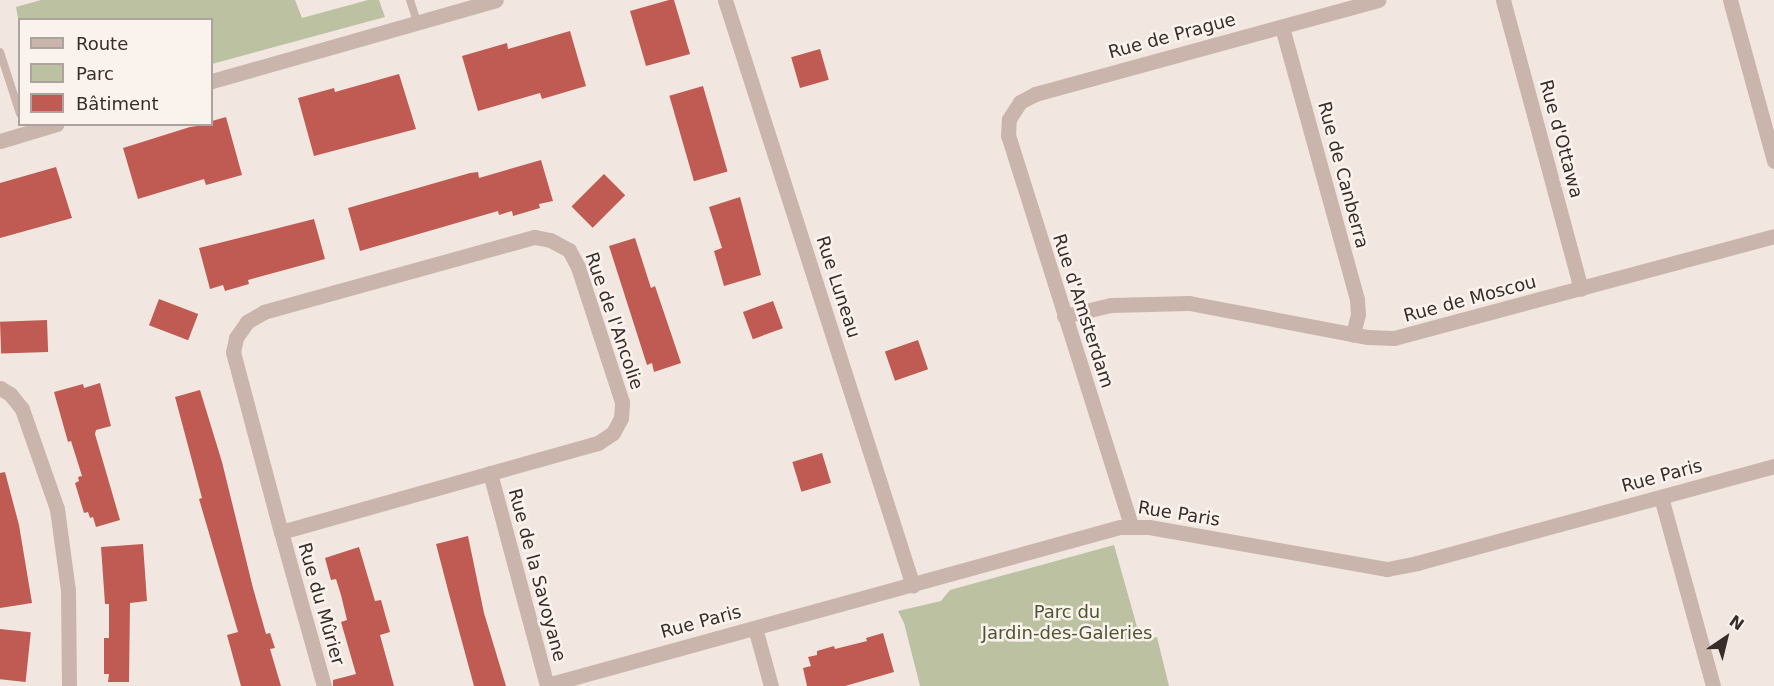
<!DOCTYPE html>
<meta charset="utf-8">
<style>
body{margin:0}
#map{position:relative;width:1774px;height:686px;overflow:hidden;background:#f2e7e0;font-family:"DejaVu Sans",sans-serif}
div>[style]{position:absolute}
.green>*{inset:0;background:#bbc1a1}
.building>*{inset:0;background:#bf5b52;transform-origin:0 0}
.service>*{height:8px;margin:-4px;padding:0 4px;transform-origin:4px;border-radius:4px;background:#cab5ad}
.minor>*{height:15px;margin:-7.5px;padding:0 7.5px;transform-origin:7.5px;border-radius:7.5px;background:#cab5ad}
span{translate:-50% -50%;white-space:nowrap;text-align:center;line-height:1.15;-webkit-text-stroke:5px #faf2ed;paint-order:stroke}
.street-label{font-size:18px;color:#382d2b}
.park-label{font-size:18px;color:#4e5530}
.legend{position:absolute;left:18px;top:18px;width:195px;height:108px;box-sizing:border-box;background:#faf2ed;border:2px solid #aca39f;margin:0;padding:8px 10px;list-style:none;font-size:18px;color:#382d2b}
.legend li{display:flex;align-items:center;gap:12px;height:30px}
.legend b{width:30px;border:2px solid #aca39f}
.north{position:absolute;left:1696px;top:608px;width:60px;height:60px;-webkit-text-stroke:4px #faf2ed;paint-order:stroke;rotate:35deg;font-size:16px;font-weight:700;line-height:24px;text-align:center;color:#382d2b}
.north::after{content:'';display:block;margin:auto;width:21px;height:27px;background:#382d2b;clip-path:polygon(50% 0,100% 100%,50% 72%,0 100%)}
</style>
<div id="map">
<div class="green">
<div style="clip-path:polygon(41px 0,295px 0,302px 18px,368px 0,379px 0,385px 17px,212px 64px,212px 20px,20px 20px,19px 24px,16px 7px)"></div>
<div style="clip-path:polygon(1114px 545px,1141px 641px,1157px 637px,1169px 686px,920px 686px,904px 623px,898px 611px,941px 601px,950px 590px)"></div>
</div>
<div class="building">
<div style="clip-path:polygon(669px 0,674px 0,690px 54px,646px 66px,630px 11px)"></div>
<div style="clip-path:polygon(570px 31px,586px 86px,542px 99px,540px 93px,478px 111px,462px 56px,507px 43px,508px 49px)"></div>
<div style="left:820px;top:49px;width:32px;height:30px;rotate:74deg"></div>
<div style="clip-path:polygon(399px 74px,416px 129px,314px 156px,298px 98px,334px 88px,335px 92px)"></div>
<div style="left:703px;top:86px;width:89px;height:35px;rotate:74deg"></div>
<div style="clip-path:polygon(226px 117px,242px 175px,206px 185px,204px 179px,138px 199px,123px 148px,190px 127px,212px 124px,212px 121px)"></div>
<div style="clip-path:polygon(541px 160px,553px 201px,539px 204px,540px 208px,513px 216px,512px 211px,499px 215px,498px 211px,360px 251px,348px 208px,470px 173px,478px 172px,479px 178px)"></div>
<div style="clip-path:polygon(56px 167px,72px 218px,0 238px,0 183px)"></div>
<div style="left:604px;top:174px;width:30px;height:46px;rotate:45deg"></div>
<div style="clip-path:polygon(740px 197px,761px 275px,724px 286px,714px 251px,722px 248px,709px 207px)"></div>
<div style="clip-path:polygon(314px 219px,325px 259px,248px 280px,249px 284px,225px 291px,223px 285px,210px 289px,199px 248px)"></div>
<div style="clip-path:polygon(635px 238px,651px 288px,655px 286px,681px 363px,654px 372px,652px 363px,647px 365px,609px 246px)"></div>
<div style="left:159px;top:299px;width:42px;height:28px;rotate:21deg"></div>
<div style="left:773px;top:301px;width:29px;height:32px;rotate:70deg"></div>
<div style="left:47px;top:320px;width:32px;height:47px;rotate:88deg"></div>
<div style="left:918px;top:340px;width:31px;height:35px;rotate:71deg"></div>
<div style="clip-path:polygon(100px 383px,111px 426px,96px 430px,95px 434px,120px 520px,96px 527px,93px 517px,90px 518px,88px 512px,84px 513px,75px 483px,79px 481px,78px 477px,82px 476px,71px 441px,68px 442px,54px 392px,83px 384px,84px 388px)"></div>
<div style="clip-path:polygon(200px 390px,222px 462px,253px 588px,266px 634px,270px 633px,275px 648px,270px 649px,281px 686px,241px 686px,227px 635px,238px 632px,199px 499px,202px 498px,175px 397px)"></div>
<div style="left:822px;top:453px;width:31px;height:31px;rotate:73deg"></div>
<div style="clip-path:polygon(5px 472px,19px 525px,32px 603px,0 608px,0 473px)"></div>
<div style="clip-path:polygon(468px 536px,484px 613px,506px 686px,474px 686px,449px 594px,436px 544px)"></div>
<div style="clip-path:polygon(143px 544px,147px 601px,130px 603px,129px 682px,108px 682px,109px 674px,104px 674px,104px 638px,109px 638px,109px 604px,105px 604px,101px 547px)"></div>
<div style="clip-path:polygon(359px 547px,375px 601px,381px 600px,390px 632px,380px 635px,394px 686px,333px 686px,333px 680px,356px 674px,341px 622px,347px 620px,341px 595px,336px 579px,331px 580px,325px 558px)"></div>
<div style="left:0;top:629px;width:31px;height:50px;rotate:6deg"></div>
<div style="clip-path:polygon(883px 633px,894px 672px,845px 686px,807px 686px,803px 668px,811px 666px,808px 657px,817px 655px,817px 651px,834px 646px,835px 649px,867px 641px,866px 638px)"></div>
</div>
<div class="service">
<div style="left:410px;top:0;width:23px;rotate:72deg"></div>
<div style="left:0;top:52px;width:65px;rotate:72.1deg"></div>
</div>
<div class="minor">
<div style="left:725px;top:0;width:615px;rotate:72.21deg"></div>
<div style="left:1503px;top:0;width:299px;rotate:74.9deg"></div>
<div style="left:1730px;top:0;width:167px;rotate:74.7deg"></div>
<div style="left:1282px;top:27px;width:283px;rotate:74.6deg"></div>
<div style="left:1357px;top:300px;width:14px;rotate:86deg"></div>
<div style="left:1358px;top:314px;width:21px;rotate:104deg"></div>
<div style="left:212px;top:81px;width:295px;rotate:-15.9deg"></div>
<div style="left:0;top:141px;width:59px;rotate:-16.6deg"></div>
<div style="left:1064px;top:316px;width:48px;rotate:-13.2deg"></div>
<div style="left:1111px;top:305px;width:78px;rotate:-1.5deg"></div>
<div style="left:1189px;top:303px;width:182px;rotate:10.8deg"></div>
<div style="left:1368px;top:337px;width:26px;rotate:2deg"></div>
<div style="left:1394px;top:338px;width:393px;rotate:-15deg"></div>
<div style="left:0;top:388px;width:12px;rotate:31deg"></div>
<div style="left:10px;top:394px;width:19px;rotate:51deg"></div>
<div style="left:22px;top:409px;width:106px;rotate:70.7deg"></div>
<div style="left:57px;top:509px;width:82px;rotate:82.3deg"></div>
<div style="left:68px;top:590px;width:96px;rotate:89.4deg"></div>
<div style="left:490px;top:473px;width:220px;rotate:75deg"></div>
<div style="left:1661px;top:497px;width:196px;rotate:74.6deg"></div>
<div style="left:1131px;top:525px;width:408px;rotate:-107.5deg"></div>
<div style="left:1008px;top:136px;width:17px;rotate:-87deg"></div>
<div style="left:1009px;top:119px;width:20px;rotate:-57deg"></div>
<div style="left:1020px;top:102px;width:17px;rotate:-28deg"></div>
<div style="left:1035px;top:94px;width:356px;rotate:-15.3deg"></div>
<div style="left:281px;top:532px;width:329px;rotate:-15.7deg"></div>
<div style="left:598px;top:443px;width:18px;rotate:-34deg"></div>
<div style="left:613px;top:433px;width:17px;rotate:-62deg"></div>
<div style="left:621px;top:418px;width:16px;rotate:-86deg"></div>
<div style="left:622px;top:402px;width:142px;rotate:-108.1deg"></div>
<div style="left:578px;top:267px;width:19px;rotate:-118deg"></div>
<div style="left:569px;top:250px;width:21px;rotate:-152deg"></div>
<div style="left:550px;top:240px;width:16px;rotate:-169deg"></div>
<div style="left:534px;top:237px;width:280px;rotate:164.5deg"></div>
<div style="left:264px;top:312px;width:20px;rotate:150deg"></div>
<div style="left:247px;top:322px;width:19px;rotate:125deg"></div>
<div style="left:236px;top:338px;width:14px;rotate:102deg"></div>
<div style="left:233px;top:352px;width:186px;rotate:75.1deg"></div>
<div style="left:281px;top:532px;width:160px;rotate:74.4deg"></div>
<div style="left:755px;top:628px;width:60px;rotate:74.6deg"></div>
<div style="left:547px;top:685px;width:594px;rotate:-15.42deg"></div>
<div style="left:1120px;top:527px;width:29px"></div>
<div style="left:1149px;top:527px;width:242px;rotate:10deg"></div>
<div style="left:1387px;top:569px;width:31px;rotate:-11deg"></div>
<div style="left:1417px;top:563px;width:370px;rotate:-15.2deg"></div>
</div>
<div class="street-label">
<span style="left:1172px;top:36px;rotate:-15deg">Rue de Prague</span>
<span style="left:1561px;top:139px;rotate:75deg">Rue d'Ottawa</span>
<span style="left:1343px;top:175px;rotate:75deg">Rue de Canberra</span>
<span style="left:838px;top:287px;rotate:72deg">Rue Luneau</span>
<span style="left:1470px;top:299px;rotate:-15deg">Rue de Moscou</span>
<span style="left:1083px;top:311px;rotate:72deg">Rue d'Amsterdam</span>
<span style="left:614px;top:321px;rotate:71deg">Rue de l'Ancolie</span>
<span style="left:1662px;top:476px;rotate:-15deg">Rue Paris</span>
<span style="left:1179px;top:514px;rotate:9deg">Rue Paris</span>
<span style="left:537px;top:575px;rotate:75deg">Rue de la Savoyane</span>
<span style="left:321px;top:604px;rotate:74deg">Rue du Mûrier</span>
<span style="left:701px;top:622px;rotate:-15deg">Rue Paris</span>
</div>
<div class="park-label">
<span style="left:1067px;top:623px">Parc du<br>Jardin-des-Galeries</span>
</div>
<ul class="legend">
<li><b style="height:8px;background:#cab5ad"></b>Route</li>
<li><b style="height:16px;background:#bbc1a1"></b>Parc</li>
<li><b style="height:16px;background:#bf5b52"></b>Bâtiment</li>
</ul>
<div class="north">N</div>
</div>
